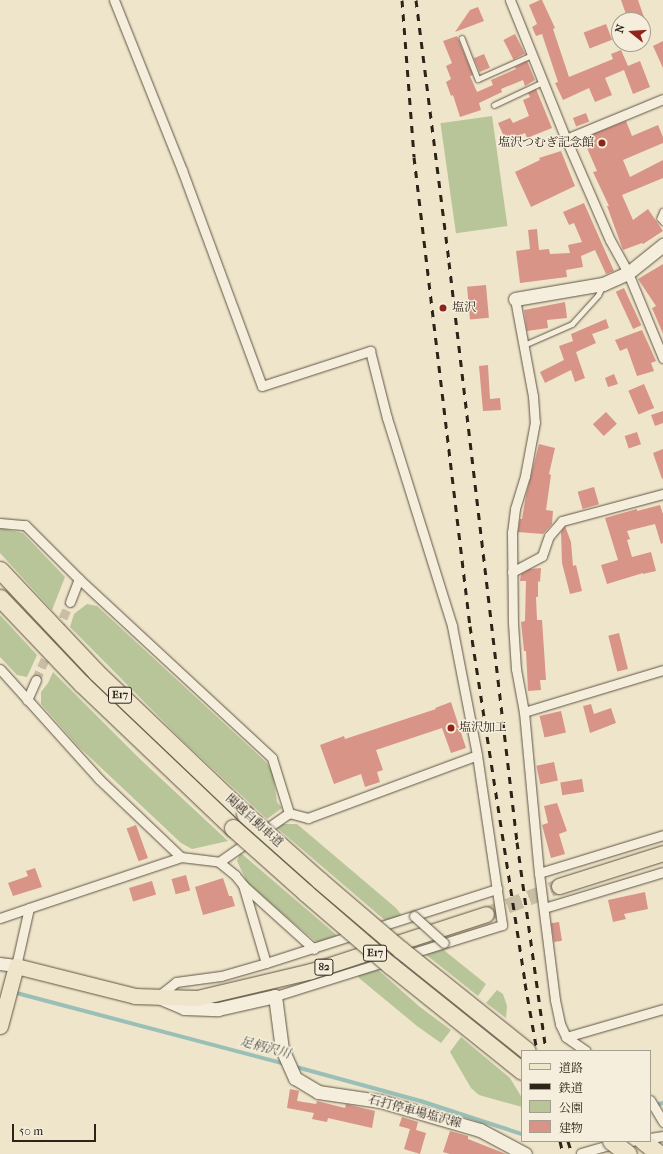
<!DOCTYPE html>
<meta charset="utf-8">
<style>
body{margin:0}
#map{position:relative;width:663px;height:1154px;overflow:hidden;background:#efe5ca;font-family:"IM FELL French Canon","Noto Serif JP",serif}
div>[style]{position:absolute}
.green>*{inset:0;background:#b7c598;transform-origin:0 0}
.stream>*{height:3.5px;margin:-1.75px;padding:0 1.75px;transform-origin:1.75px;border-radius:1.75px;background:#9abfb6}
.building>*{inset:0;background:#d89486;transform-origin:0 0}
.minor-tunnel>*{height:9px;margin-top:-4.5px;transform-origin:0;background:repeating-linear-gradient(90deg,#c8bea6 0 9px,transparent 0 13.5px)}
.primary-tunnel>*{height:15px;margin-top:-7.5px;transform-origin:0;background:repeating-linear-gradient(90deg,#c8bea6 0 15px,transparent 0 23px)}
.roads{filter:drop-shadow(0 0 1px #5e5444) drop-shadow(0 0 1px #5e5444)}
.service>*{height:4.5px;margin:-2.25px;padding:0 2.25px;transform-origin:2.25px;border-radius:2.25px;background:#f5eedd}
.minor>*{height:9px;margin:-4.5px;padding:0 4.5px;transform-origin:4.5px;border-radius:4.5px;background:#f5eedd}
.tertiary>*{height:12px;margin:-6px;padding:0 6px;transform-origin:6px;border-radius:6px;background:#f5eedd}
.secondary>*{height:13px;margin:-6.5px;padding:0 6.5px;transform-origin:6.5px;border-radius:6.5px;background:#f5eedd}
.primary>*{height:15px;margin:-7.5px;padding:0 7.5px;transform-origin:7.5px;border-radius:7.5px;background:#efe5ca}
.motorway>*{height:17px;margin:-8.5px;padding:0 8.5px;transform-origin:8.5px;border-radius:8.5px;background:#efe5ca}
.rail>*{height:3px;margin-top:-1.5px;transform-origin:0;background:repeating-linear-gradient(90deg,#2d2318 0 7px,transparent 0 14px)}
.bridges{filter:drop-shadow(0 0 1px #5e5444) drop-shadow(0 0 1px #5e5444)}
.minor-bridge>*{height:9px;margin:-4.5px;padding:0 4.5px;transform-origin:4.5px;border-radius:4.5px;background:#f5eedd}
.motorway-bridge>*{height:17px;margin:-8.5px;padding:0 8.5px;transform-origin:8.5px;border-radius:8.5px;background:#efe5ca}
.dots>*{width:11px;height:11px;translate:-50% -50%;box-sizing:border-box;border:2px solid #f5eedd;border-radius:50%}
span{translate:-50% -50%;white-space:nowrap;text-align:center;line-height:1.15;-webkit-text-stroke:3px #f5eedd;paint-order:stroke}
.shield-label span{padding:1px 3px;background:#f5eedd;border:1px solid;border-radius:3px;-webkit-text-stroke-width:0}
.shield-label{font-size:11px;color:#2d2318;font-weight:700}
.poi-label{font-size:12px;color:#2d2318}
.right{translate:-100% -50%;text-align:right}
.left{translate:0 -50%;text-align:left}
.street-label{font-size:12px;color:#2d2318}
.water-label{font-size:13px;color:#4e5247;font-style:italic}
.legend{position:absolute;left:521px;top:1050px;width:130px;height:92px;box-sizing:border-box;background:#f5eedd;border:1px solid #a59d8e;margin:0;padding:5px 7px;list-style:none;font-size:12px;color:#2d2318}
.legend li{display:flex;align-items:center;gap:8px;height:20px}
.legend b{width:20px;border:1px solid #a59d8e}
.north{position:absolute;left:611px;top:12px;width:40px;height:40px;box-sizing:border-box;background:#f5eedd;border:1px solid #a59d8e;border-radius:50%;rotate:287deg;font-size:11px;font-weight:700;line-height:16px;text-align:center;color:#2d2318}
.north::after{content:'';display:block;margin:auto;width:14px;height:18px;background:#8f2418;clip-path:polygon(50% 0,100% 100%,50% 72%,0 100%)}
.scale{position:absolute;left:12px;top:1124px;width:84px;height:18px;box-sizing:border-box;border:2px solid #2d2318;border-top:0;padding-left:5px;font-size:12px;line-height:14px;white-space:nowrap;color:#2d2318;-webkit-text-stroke:3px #f5eedd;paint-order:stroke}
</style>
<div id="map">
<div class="green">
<div style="left:492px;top:116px;width:111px;height:52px;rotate:82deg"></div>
<div style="clip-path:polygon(0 528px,23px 533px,65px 577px,52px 610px,0 553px)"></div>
<div style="clip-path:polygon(87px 604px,97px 606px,267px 763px,273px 773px,277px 802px,282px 808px,267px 819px,182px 740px,70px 627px,74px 614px)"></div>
<div style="clip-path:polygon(0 615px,37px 655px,27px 677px,17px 675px,0 657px)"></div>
<div style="clip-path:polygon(53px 672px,141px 760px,228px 841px,192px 849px,181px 843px,78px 746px,41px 704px,41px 692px,48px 683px)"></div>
<div style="clip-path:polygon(283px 824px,297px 824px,396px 908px,402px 916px,387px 922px,276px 827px)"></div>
<div style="clip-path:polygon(240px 853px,242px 854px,340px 938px,320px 945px,283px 914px,247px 882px,237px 861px)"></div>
<div style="clip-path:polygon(440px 947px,486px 984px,478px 996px,424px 953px)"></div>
<div style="clip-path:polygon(376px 968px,420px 1007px,451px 1030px,441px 1043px,417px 1026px,359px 978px,357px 974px)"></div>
<div style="clip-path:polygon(497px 990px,503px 994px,507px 1006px,506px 1018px,486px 1003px)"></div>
<div style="clip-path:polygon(461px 1037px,510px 1078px,522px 1098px,522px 1107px,479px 1095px,471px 1088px,450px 1052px)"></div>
</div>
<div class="stream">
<div style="left:13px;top:992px;width:281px;rotate:14.8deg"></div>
<div style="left:293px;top:1066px;width:133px;rotate:15.3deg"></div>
<div style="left:421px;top:1101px;width:106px;rotate:18.1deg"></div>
<div style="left:655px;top:1105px;width:8px;rotate:-14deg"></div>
</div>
<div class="building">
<div style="clip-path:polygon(540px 0,542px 0,555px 28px,553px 29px,569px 77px,613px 59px,611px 54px,621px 50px,628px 66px,640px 61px,650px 87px,633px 94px,624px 70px,605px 78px,612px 95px,595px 102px,589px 88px,563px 100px,555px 83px,558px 82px,542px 34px,536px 36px,532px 27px,537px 24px,529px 5px)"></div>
<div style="clip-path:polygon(621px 0,638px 0,645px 20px,628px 20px)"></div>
<div style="clip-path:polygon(478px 7px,484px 21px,455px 32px,470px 10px)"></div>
<div style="left:606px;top:24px;width:17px;height:24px;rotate:69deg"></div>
<div style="left:515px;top:34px;width:22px;height:13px;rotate:63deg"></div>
<div style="clip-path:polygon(457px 36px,473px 75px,470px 76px,477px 92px,493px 85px,491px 80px,516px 69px,515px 67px,527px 61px,535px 80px,525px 86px,523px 80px,501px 89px,502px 92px,479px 103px,481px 110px,460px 117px,453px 95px,451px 96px,446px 82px,451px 79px,446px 66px,452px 63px,443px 41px)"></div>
<div style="clip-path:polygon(663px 41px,663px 68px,653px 46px)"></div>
<div style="left:484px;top:54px;width:15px;height:11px;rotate:67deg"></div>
<div style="clip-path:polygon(536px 89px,552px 128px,527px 138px,525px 133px,506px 141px,498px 123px,510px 118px,513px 123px,529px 116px,523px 100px,530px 97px,528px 93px)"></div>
<div style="left:586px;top:113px;width:9px;height:14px;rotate:69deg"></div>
<div style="clip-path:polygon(626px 121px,632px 136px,658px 125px,663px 137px,663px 143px,623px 160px,630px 177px,663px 160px,663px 178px,622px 195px,633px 220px,648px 209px,663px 231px,643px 244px,642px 243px,623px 250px,607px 206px,609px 206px,593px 172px,597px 171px,587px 148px,592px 146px,588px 136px)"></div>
<div style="clip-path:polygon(561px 151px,575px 186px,531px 207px,515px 172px,540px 160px,539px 158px)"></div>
<div style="clip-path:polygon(584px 203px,614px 271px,606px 274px,595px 250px,581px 256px,583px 267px,566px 270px,567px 277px,520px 283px,516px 251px,530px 249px,528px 230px,537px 229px,539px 250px,549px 249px,550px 254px,570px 253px,568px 245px,582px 242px,574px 223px,569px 225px,563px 212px)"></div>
<div style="clip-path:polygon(663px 264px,663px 334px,652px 308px,656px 306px,638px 279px)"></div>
<div style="left:486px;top:285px;width:33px;height:19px;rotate:85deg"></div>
<div style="left:624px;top:288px;width:41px;height:9px;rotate:65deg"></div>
<div style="clip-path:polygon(565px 302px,567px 318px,547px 320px,548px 328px,527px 331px,524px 310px)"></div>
<div style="clip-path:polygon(606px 319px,609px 328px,592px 334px,596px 343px,576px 352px,585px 378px,575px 382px,571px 370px,545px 383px,540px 372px,564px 360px,559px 346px,573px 341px,571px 334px)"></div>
<div style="clip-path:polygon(642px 330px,656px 361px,651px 363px,654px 371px,637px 376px,627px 348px,620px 351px,615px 340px)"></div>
<div style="clip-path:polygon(488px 365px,490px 399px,500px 398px,501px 410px,483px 411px,479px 366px)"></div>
<div style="clip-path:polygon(614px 374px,618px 384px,608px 387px,605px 378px)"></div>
<div style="left:644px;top:384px;width:26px;height:17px;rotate:67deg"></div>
<div style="clip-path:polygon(663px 411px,663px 423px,655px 426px,651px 415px)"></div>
<div style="left:606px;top:412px;width:16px;height:18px;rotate:47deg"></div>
<div style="left:637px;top:432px;width:13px;height:13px;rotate:72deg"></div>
<div style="clip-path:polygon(539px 444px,555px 448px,549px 474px,551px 475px,546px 510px,553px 511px,552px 524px,543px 534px,518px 532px,520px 519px,522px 519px,526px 495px)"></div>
<div style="clip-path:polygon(663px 449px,663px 478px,662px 479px,653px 453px)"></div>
<div style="left:594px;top:487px;width:18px;height:17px;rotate:74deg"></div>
<div style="clip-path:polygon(660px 505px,663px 514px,663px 543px,661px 544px,655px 524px,627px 531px,630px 539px,627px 540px,632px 557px,651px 552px,656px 571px,643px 574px,643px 573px,607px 584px,601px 565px,618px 560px,605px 518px,637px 509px,637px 511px)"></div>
<div style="clip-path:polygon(565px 526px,571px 542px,573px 566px,576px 565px,582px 591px,570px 594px,562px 563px,561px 532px)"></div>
<div style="clip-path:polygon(541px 568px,540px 582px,538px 581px,538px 597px,536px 597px,537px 620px,542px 620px,546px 680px,540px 680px,541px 690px,528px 691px,526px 651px,524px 651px,521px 622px,525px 621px,526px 581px,520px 581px,521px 574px,530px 569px)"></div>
<div style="left:619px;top:633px;width:37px;height:11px;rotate:76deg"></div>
<div style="clip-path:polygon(451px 702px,466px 748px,451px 753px,442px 728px,376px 750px,383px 770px,377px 772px,380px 782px,365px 787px,361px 774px,334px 784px,320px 745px,344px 736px,345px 739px,436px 709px,435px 708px)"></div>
<div style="clip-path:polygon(591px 704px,594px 714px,611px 708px,616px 723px,590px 733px,583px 706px)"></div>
<div style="left:561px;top:711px;width:22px;height:22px;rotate:77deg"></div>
<div style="left:554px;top:762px;width:19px;height:18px;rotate:78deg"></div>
<div style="left:582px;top:779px;width:13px;height:22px;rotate:81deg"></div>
<div style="clip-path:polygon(557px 803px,567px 831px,559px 834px,565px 854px,551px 858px,542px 825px,548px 823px,544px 806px)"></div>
<div style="left:136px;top:825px;width:35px;height:10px;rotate:70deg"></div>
<div style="clip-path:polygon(35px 868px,42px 887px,13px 896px,8px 883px,28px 876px,26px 871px)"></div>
<div style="left:186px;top:875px;width:16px;height:15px;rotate:75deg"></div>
<div style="clip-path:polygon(223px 878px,229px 896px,232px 896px,235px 906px,203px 915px,195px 887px)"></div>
<div style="left:152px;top:881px;width:14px;height:24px;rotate:73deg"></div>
<div style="clip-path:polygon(645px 892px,648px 909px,624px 914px,626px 919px,613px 922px,608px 900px)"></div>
<div style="left:559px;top:922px;width:19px;height:8px;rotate:81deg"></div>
<div style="clip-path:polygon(290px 1089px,299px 1091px,297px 1101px,316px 1104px,317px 1101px,345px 1108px,346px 1104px,375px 1111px,372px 1128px,328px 1118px,327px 1122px,312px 1119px,314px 1113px,287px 1108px)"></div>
<div style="clip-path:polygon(402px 1117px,418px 1122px,416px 1130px,426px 1133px,420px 1154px,404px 1149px,410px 1129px,399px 1126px)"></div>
<div style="clip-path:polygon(450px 1131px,468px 1136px,468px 1139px,506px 1154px,450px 1154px,443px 1152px)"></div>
</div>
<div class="minor-tunnel">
<div style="left:36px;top:680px;width:85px;rotate:-66.4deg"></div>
</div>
<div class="primary-tunnel">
<div style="left:486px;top:914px;width:78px;rotate:-21deg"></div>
</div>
<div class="roads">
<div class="service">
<div style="left:462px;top:38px;width:44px;rotate:68.7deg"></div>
<div style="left:478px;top:79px;width:59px;rotate:-24deg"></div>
<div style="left:494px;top:105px;width:54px;rotate:-25.1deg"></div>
<div style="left:663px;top:211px;width:8px;rotate:113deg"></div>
<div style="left:660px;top:218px;width:5px;rotate:53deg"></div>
<div style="left:524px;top:345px;width:52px;rotate:-23.6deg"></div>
<div style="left:572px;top:324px;width:39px;rotate:-48deg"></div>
<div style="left:598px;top:295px;width:9px;rotate:-63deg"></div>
</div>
<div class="minor">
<div style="left:114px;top:0;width:183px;rotate:68.2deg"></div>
<div style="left:182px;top:170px;width:230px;rotate:69.7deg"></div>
<div style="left:262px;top:386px;width:114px;rotate:-18deg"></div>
<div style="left:370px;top:351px;width:69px;rotate:75.8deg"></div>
<div style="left:387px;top:418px;width:218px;rotate:72.6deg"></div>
<div style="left:452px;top:626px;width:131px;rotate:79deg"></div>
<div style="left:477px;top:755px;width:172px;rotate:81.6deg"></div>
<div style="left:502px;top:925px;width:238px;rotate:162.6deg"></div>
<div style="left:510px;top:0;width:150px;rotate:68.1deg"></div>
<div style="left:566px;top:139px;width:110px;rotate:66.5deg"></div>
<div style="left:610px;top:240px;width:38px;rotate:61deg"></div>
<div style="left:628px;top:273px;width:92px;rotate:67.6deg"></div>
<div style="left:566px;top:139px;width:105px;rotate:-22.4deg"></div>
<div style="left:515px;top:299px;width:99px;rotate:79.5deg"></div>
<div style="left:533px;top:396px;width:26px;rotate:86deg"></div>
<div style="left:535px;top:422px;width:55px;rotate:100.5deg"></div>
<div style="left:525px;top:476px;width:34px;rotate:107deg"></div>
<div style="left:515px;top:509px;width:23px;rotate:97deg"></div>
<div style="left:512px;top:532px;width:91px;rotate:89.4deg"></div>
<div style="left:513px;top:623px;width:46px;rotate:86.3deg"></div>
<div style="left:516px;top:669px;width:44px;rotate:79.5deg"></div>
<div style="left:524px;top:712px;width:162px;rotate:84.7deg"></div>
<div style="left:539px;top:873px;width:128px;rotate:82.8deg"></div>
<div style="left:555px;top:1000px;width:25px;rotate:78deg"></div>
<div style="left:560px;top:1024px;width:14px;rotate:65deg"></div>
<div style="left:566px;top:1037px;width:24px;rotate:35deg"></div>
<div style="left:0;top:523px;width:25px;rotate:5deg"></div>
<div style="left:25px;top:525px;width:76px;rotate:45deg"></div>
<div style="left:79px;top:579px;width:263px;rotate:42.8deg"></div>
<div style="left:272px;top:758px;width:58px;rotate:72.8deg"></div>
<div style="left:512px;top:572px;width:34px;rotate:-28deg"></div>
<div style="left:542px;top:556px;width:21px;rotate:-71deg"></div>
<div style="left:549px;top:536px;width:20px;rotate:-49deg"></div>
<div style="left:562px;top:521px;width:105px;rotate:-15deg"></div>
<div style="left:70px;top:602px;width:25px;rotate:-69deg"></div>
<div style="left:0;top:669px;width:148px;rotate:48deg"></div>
<div style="left:99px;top:779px;width:113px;rotate:43.6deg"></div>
<div style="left:27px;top:700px;width:22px;rotate:-66deg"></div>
<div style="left:524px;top:712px;width:145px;rotate:-16.8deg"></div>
<div style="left:219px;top:862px;width:85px;rotate:-35deg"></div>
<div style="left:289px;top:813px;width:20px;rotate:15deg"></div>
<div style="left:308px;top:818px;width:180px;rotate:-20.4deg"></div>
<div style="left:539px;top:873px;width:130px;rotate:-17deg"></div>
<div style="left:244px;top:886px;width:94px;rotate:42deg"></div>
<div style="left:544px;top:908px;width:124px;rotate:-16.8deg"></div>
<div style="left:0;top:918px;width:31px;rotate:-19deg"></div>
<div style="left:16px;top:966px;width:59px;rotate:-77.4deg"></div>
<div style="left:29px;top:908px;width:160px;rotate:-18.5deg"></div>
<div style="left:181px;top:857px;width:38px;rotate:7deg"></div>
<div style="left:219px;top:862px;width:21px;rotate:39deg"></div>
<div style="left:235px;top:875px;width:13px;rotate:51deg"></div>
<div style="left:243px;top:885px;width:81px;rotate:73.6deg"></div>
<div style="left:157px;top:997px;width:24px;rotate:-38deg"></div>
<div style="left:176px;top:982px;width:45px;rotate:-7.6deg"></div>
<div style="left:221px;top:976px;width:47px;rotate:-16.1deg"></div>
<div style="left:266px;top:963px;width:243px;rotate:-17.8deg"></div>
<div style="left:566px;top:1037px;width:101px;rotate:-16.1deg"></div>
<div style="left:650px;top:1100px;width:26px;rotate:59deg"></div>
<div style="left:650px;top:1138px;width:13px;rotate:-9deg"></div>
<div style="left:581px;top:1153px;width:25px;rotate:-16deg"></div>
<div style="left:605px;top:1146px;width:28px;rotate:-10deg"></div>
</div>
<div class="tertiary">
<div style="left:0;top:964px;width:16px;rotate:7deg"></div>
</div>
<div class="secondary">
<div style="left:515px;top:299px;width:89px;rotate:-9.7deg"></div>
<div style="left:603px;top:284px;width:27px;rotate:-24deg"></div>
<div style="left:628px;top:273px;width:45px;rotate:-38.7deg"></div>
<div style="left:161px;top:998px;width:25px;rotate:23deg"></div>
<div style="left:184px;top:1008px;width:34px;rotate:2deg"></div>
<div style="left:218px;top:1009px;width:58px;rotate:-12.8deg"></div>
<div style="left:275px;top:996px;width:53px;rotate:82.5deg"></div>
<div style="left:282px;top:1049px;width:32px;rotate:66deg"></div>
<div style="left:295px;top:1078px;width:27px;rotate:31deg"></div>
<div style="left:318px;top:1092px;width:63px;rotate:8.3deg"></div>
<div style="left:380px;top:1101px;width:104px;rotate:16.2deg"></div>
<div style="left:480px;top:1130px;width:51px;rotate:28.1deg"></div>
</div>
<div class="primary">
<div style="left:559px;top:886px;width:109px;rotate:-17.6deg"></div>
<div style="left:0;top:1026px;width:62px;rotate:-75.1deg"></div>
<div style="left:16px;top:966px;width:123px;rotate:14.1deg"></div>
<div style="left:135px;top:996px;width:62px;rotate:1.8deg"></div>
<div style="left:197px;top:998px;width:117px;rotate:-13.3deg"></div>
<div style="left:311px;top:971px;width:184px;rotate:-18deg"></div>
</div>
<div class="motorway">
<div style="left:0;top:570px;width:140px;rotate:46.7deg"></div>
<div style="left:96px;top:672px;width:206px;rotate:43.6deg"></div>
<div style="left:0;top:598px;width:119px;rotate:46.4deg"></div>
<div style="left:82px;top:684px;width:209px;rotate:43.6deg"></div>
<div style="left:643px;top:1141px;width:21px;rotate:39deg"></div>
</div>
</div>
<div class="rail">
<div style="left:402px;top:0;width:157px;rotate:85.6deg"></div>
<div style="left:414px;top:157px;width:472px;rotate:83.2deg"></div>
<div style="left:470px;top:626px;width:361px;rotate:81.2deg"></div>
<div style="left:525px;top:983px;width:69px;rotate:80deg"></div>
<div style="left:416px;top:0;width:264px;rotate:82.8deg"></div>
<div style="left:449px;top:262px;width:584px;rotate:83.31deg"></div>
<div style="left:517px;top:842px;width:211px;rotate:82.1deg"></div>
<div style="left:560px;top:1141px;width:13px;rotate:77deg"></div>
<div style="left:568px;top:1141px;width:14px;rotate:73deg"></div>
</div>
<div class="bridges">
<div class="minor-bridge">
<div style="left:414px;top:916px;width:40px;rotate:42deg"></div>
</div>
<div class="motorway-bridge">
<div style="left:245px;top:814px;width:99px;rotate:41.7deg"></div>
<div style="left:319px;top:880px;width:108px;rotate:40.5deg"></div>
<div style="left:401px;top:950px;width:161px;rotate:38.7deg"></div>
<div style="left:233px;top:828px;width:98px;rotate:41.7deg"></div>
<div style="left:306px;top:893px;width:112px;rotate:40.7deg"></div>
<div style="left:391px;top:966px;width:168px;rotate:38.7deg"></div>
<div style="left:611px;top:1141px;width:21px;rotate:37deg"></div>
</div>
</div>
<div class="dots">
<div style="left:602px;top:143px;background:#8f2418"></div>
<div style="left:443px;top:308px;background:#8f2418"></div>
<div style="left:451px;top:728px;background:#8f2418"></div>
</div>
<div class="shield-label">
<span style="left:120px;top:695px">E17</span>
<span style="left:375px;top:953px">E17</span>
<span style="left:324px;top:967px">82</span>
</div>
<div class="poi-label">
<span class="right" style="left:594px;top:143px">塩沢つむぎ記念館</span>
<span class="left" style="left:452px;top:308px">塩沢</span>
<span class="left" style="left:459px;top:728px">塩沢加工</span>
</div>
<div class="street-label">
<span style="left:254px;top:821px;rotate:42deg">関越自動車道</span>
<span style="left:415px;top:1112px;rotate:15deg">石打停車場塩沢線</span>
</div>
<div class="water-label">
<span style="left:265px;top:1048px;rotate:15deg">足柄沢川</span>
</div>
<ul class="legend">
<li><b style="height:5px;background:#efe5ca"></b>道路</li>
<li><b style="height:5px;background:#2d2318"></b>鉄道</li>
<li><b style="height:11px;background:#b7c598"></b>公園</li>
<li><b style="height:11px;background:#d89486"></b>建物</li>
</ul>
<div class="north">N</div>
<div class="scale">50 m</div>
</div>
